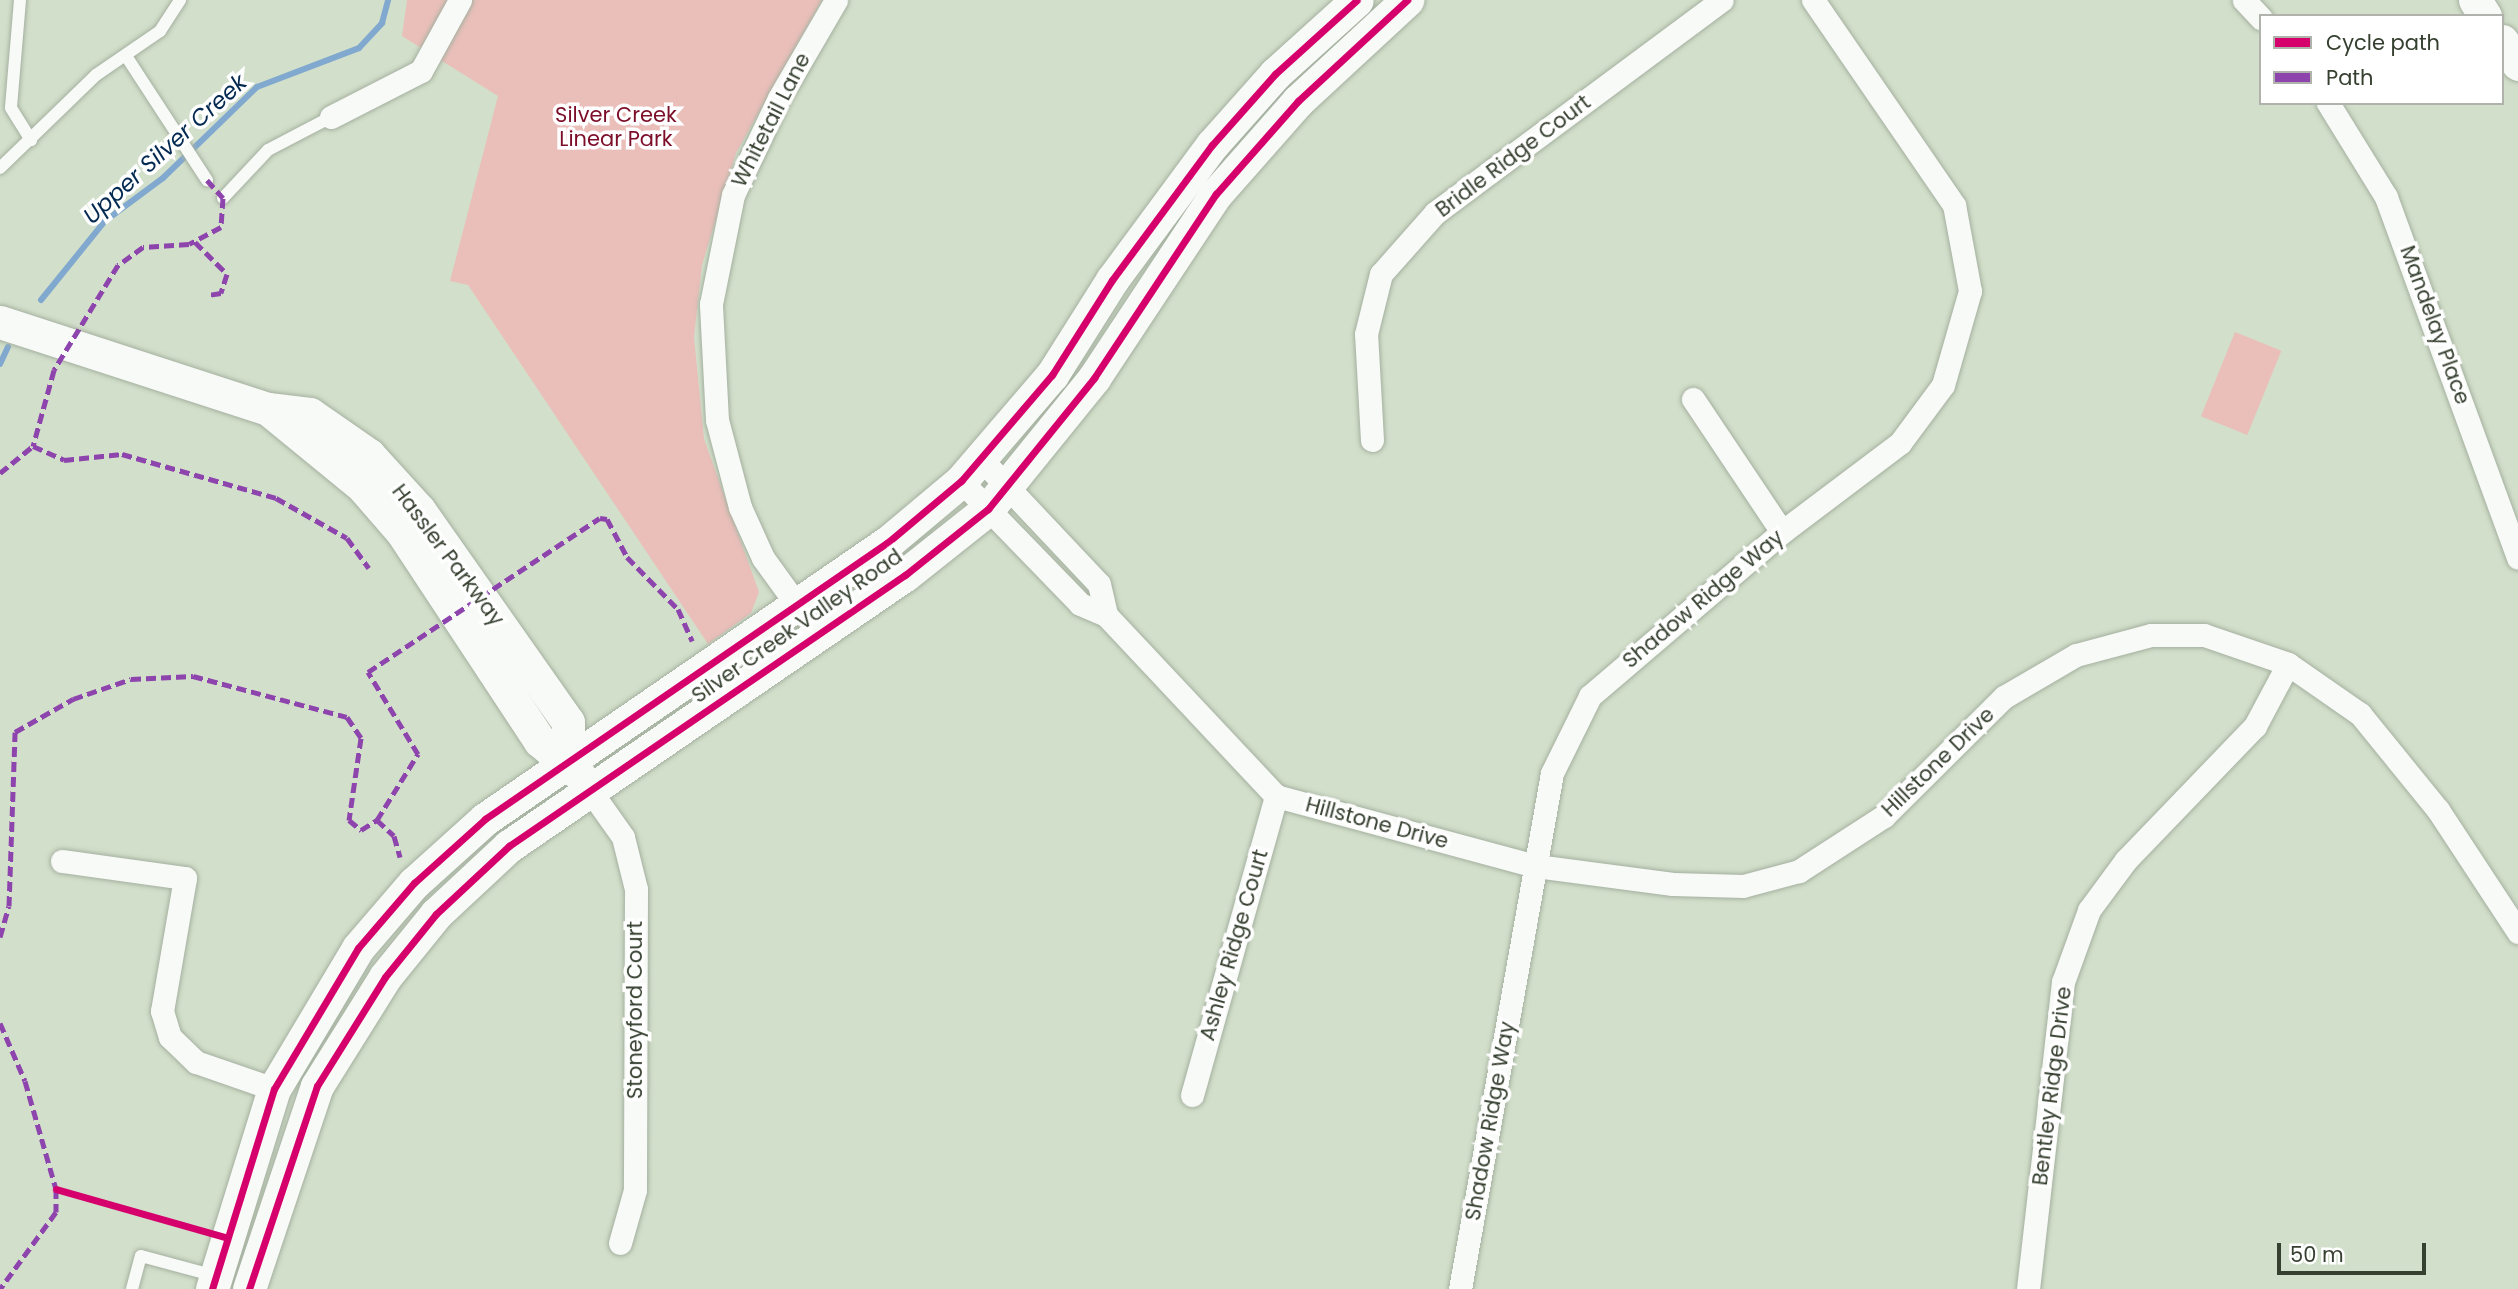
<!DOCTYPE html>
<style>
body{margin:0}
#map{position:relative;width:2518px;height:1289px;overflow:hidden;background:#d2dfca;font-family:Poppins,sans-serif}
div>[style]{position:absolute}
.green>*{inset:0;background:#eabfba;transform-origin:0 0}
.stream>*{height:6px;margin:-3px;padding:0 3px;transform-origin:3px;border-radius:3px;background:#81a9cf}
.roads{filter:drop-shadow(0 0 2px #a5b0a0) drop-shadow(0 0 2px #a5b0a0)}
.lane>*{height:12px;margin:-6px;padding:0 6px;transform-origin:6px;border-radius:6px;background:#f8faf7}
.street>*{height:23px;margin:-11.5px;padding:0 11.5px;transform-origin:11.5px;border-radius:11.5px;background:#f8faf7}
.secondary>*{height:33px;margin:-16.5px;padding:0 16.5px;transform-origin:16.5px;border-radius:16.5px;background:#f8faf7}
.quiet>*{height:5px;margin-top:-2.5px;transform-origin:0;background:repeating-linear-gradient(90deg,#8e44ad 0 10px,transparent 0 15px)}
.cycleway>*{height:7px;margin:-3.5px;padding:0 3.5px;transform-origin:3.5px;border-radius:3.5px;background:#d6006c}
span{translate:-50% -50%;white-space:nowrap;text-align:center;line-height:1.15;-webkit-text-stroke:7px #fff;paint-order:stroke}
.park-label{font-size:21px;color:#7c0e2a}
.street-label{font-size:21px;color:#364030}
.water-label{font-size:23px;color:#032951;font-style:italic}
.legend{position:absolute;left:2259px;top:14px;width:245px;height:91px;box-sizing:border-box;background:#fff;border:2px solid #afb3ac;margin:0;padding:9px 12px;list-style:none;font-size:21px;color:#364030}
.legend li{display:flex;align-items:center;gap:14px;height:35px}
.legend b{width:35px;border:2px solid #afb3ac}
.scale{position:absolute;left:2277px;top:1243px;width:149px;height:32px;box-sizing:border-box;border:4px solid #364030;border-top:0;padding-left:9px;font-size:21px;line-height:24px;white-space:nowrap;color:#364030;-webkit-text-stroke:5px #fff;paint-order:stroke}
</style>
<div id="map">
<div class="green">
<div style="clip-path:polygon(407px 0,822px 0,736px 153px,702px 265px,694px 337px,704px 439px,759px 592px,751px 613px,708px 644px,468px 285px,450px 281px,498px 96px,402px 36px)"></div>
<div style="left:2235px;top:332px;width:50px;height:91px;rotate:22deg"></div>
</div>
<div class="stream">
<div style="left:41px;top:300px;width:102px;rotate:-51deg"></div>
<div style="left:105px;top:221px;width:72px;rotate:-36.6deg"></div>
<div style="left:163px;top:178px;width:131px;rotate:-44.1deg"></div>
<div style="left:257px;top:87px;width:109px;rotate:-20.9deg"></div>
<div style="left:359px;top:48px;width:34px;rotate:-47deg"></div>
<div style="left:382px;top:23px;width:24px;rotate:-75deg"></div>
<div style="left:0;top:364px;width:19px;rotate:-65deg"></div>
</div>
<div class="roads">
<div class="lane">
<div style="left:20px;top:0;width:108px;rotate:94.8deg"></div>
<div style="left:11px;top:108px;width:38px;rotate:58deg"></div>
<div style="left:128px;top:59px;width:145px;rotate:56.9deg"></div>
<div style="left:0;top:168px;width:134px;rotate:-44.1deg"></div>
<div style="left:96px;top:75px;width:78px;rotate:-34.5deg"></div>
<div style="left:160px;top:31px;width:37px;rotate:-57deg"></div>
<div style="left:223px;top:198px;width:66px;rotate:-46.8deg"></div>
<div style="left:268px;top:150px;width:71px;rotate:-27.6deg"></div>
<div style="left:132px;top:1289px;width:34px;rotate:-75deg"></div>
<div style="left:141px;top:1256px;width:77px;rotate:15.1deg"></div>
</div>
<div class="street">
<div style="left:2244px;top:0;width:25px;rotate:47deg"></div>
<div style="left:2328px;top:103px;width:110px;rotate:58.3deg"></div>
<div style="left:2386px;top:197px;width:384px;rotate:69.9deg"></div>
<div style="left:331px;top:117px;width:101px;rotate:-27.1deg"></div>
<div style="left:421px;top:71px;width:81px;rotate:-61.2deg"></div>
<div style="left:1693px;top:399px;width:160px;rotate:56.2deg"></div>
<div style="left:1372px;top:440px;width:106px;rotate:-93.2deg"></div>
<div style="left:1366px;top:334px;width:62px;rotate:-76deg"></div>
<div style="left:1381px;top:274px;width:81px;rotate:-48.5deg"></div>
<div style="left:1435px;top:213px;width:357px;rotate:-36.6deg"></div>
<div style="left:982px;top:460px;width:170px;rotate:46.7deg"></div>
<div style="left:1099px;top:584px;width:32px;rotate:77deg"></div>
<div style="left:961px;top:481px;width:171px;rotate:45.9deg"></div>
<div style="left:1080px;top:604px;width:28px;rotate:23deg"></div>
<div style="left:1106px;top:615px;width:248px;rotate:46.8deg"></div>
<div style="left:1276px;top:796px;width:269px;rotate:15.1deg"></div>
<div style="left:1536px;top:866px;width:138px;rotate:7.5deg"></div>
<div style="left:1673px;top:884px;width:70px;rotate:1.6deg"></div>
<div style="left:1743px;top:886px;width:58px;rotate:-15deg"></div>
<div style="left:1799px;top:871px;width:101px;rotate:-32.9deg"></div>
<div style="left:1884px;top:816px;width:169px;rotate:-44.8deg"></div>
<div style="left:2004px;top:697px;width:83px;rotate:-30.3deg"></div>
<div style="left:2076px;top:655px;width:78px;rotate:-14.9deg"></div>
<div style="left:2151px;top:635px;width:53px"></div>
<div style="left:2204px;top:635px;width:89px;rotate:19deg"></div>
<div style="left:2288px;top:664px;width:88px;rotate:34.8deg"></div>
<div style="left:2360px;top:714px;width:124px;rotate:50.9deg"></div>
<div style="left:2438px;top:810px;width:146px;rotate:56.7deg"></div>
<div style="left:797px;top:605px;width:58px;rotate:-125.9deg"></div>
<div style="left:763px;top:558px;width:56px;rotate:-114.3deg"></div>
<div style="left:740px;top:507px;width:90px;rotate:-104.8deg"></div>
<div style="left:717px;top:420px;width:116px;rotate:-93deg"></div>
<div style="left:711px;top:304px;width:111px;rotate:-78.6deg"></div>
<div style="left:733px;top:195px;width:107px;rotate:-64.6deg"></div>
<div style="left:779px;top:98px;width:113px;rotate:-59.8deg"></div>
<div style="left:589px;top:789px;width:59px;rotate:54.7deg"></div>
<div style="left:623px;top:837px;width:54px;rotate:76deg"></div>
<div style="left:636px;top:889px;width:301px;rotate:90.2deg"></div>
<div style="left:635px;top:1190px;width:55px;rotate:105.8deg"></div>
<div style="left:62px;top:861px;width:124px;rotate:7.9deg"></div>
<div style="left:185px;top:878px;width:135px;rotate:99.8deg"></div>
<div style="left:162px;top:1011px;width:27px;rotate:73deg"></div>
<div style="left:170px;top:1037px;width:36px;rotate:44deg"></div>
<div style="left:196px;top:1062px;width:83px;rotate:19.1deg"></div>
<div style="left:1192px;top:1095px;width:311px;rotate:-74.3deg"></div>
<div style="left:1460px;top:1289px;width:524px;rotate:-79.89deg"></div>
<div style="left:1552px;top:773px;width:86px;rotate:-63.7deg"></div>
<div style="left:1590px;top:696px;width:253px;rotate:-40.5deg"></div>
<div style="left:1782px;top:532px;width:148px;rotate:-37deg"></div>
<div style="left:1900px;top:443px;width:72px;rotate:-53.4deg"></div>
<div style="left:1943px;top:385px;width:98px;rotate:-74deg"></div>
<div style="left:1970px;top:291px;width:87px;rotate:-100.5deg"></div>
<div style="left:1954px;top:205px;width:249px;rotate:-124.5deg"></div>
<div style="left:2028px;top:1289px;width:309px;rotate:-83.5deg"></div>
<div style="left:2063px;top:982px;width:77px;rotate:-70.1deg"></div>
<div style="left:2089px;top:910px;width:62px;rotate:-53.5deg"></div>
<div style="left:2126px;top:860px;width:186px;rotate:-46.1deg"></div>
<div style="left:2255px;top:726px;width:70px;rotate:-62deg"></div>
</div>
<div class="secondary">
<div style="left:2475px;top:0;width:19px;rotate:58deg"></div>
<div style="left:2502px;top:41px;width:28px;rotate:55deg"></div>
<div style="left:0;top:322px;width:282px;rotate:18deg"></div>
<div style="left:268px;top:409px;width:42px;rotate:6.8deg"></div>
<div style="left:310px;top:414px;width:72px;rotate:34.8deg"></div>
<div style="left:369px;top:455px;width:74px;rotate:47.7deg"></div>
<div style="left:419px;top:510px;width:259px;rotate:54.9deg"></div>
<div style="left:568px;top:722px;width:36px;rotate:90deg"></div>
<div style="left:268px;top:409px;width:122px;rotate:39.3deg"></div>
<div style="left:362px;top:486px;width:61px;rotate:49deg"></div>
<div style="left:402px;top:532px;width:250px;rotate:56.6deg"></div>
<div style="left:540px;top:741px;width:50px;rotate:40.1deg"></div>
<div style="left:212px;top:1289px;width:209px;rotate:-72.8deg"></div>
<div style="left:274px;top:1089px;width:164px;rotate:-59.2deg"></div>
<div style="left:358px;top:948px;width:86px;rotate:-49.3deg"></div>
<div style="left:414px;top:883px;width:96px;rotate:-42deg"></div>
<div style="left:485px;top:819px;width:488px;rotate:-34.5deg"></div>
<div style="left:887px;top:543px;width:97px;rotate:-40deg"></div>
<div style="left:961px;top:481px;width:140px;rotate:-49.4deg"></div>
<div style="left:1052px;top:375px;width:112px;rotate:-57.7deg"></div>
<div style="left:1112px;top:280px;width:168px;rotate:-53.5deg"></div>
<div style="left:1212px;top:145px;width:95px;rotate:-48.4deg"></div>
<div style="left:1275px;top:74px;width:110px;rotate:-42.1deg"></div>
<div style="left:249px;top:1289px;width:214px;rotate:-71.5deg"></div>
<div style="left:317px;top:1086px;width:128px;rotate:-58deg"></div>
<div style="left:385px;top:977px;width:81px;rotate:-51deg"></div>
<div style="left:436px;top:914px;width:100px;rotate:-43deg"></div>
<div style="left:509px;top:846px;width:480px;rotate:-34.4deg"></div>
<div style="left:905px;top:575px;width:106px;rotate:-38.5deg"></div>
<div style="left:988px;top:509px;width:169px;rotate:-51deg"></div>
<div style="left:1094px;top:378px;width:221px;rotate:-56.5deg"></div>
<div style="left:1216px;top:194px;width:124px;rotate:-48.6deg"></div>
<div style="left:1298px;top:101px;width:149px;rotate:-42.8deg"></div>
</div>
</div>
<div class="quiet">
<div style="left:207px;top:180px;width:24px;rotate:48deg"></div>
<div style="left:223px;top:198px;width:29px;rotate:94deg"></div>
<div style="left:221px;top:227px;width:36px;rotate:152deg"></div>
<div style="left:189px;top:244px;width:46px;rotate:176.3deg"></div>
<div style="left:143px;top:247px;width:31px;rotate:144deg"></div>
<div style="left:118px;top:265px;width:123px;rotate:121.4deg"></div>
<div style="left:54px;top:370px;width:79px;rotate:105.4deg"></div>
<div style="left:33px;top:446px;width:34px;rotate:24deg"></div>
<div style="left:64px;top:460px;width:58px;rotate:-5.9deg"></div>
<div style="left:122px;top:454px;width:160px;rotate:15.9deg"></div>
<div style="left:276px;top:498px;width:81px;rotate:29.4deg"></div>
<div style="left:347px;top:538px;width:37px;rotate:54deg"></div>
<div style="left:195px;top:242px;width:45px;rotate:45deg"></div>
<div style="left:227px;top:274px;width:20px;rotate:108deg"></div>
<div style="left:221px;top:293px;width:12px;rotate:171deg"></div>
<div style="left:0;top:473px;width:43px;rotate:-39.3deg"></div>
<div style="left:377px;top:820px;width:78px;rotate:-58.2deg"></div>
<div style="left:418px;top:754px;width:96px;rotate:-121.4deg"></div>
<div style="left:368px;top:672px;width:278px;rotate:-33.6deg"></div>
<div style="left:600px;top:518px;width:7px;rotate:8deg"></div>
<div style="left:607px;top:519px;width:43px;rotate:62.2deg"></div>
<div style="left:627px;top:557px;width:73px;rotate:45.6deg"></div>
<div style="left:678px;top:609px;width:35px;rotate:66deg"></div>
<div style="left:0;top:937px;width:32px;rotate:-74deg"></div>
<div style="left:9px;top:906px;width:174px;rotate:-88deg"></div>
<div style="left:15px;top:732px;width:67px;rotate:-29.6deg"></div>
<div style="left:73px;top:699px;width:61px;rotate:-19deg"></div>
<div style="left:131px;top:679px;width:62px;rotate:-2.8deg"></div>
<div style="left:193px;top:676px;width:159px;rotate:14.9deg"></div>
<div style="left:347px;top:717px;width:25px;rotate:56deg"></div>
<div style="left:361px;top:738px;width:83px;rotate:98.3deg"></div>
<div style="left:349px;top:820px;width:16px;rotate:40deg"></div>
<div style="left:361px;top:830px;width:19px;rotate:-32deg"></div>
<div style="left:377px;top:820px;width:23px;rotate:43deg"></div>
<div style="left:394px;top:836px;width:22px;rotate:74deg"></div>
<div style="left:0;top:1023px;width:63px;rotate:66.7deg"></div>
<div style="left:25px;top:1081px;width:112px;rotate:74deg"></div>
<div style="left:56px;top:1189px;width:23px;rotate:90deg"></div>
<div style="left:56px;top:1212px;width:95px;rotate:126deg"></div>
</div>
<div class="cycleway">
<div style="left:56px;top:1189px;width:176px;rotate:15.9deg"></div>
<div style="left:212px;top:1289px;width:209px;rotate:-72.8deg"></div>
<div style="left:274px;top:1089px;width:164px;rotate:-59.2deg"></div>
<div style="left:358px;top:948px;width:86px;rotate:-49.3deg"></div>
<div style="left:414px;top:883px;width:96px;rotate:-42deg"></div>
<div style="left:485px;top:819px;width:488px;rotate:-34.5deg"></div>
<div style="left:887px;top:543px;width:97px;rotate:-40deg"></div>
<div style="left:961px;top:481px;width:140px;rotate:-49.4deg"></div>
<div style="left:1052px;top:375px;width:112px;rotate:-57.7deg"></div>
<div style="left:1112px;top:280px;width:168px;rotate:-53.5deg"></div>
<div style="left:1212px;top:145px;width:95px;rotate:-48.4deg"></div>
<div style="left:1275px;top:74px;width:110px;rotate:-42.1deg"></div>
<div style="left:249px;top:1289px;width:214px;rotate:-71.5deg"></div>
<div style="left:317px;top:1086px;width:128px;rotate:-58deg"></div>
<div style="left:385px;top:977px;width:81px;rotate:-51deg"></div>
<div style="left:436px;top:914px;width:100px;rotate:-43deg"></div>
<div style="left:509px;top:846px;width:480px;rotate:-34.4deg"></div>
<div style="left:905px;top:575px;width:106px;rotate:-38.5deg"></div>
<div style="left:988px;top:509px;width:169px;rotate:-51deg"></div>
<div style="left:1094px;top:378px;width:221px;rotate:-56.5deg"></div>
<div style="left:1216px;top:194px;width:124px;rotate:-48.6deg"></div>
<div style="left:1298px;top:101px;width:149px;rotate:-42.8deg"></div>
</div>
<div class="park-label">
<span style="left:616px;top:127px">Silver Creek<br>Linear Park</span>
</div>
<div class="street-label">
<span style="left:771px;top:120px;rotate:-63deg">Whitetail Lane</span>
<span style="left:1513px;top:156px;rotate:-37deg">Bridle Ridge Court</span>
<span style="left:2435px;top:325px;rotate:70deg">Mandelay Place</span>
<span style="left:448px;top:555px;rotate:53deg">Hassler Parkway</span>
<span style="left:1703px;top:599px;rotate:-40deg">Shadow Ridge Way</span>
<span style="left:797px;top:626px;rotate:-35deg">Silver Creek Valley Road</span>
<span style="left:1938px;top:762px;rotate:-44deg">Hillstone Drive</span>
<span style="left:1377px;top:823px;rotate:15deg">Hillstone Drive</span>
<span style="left:1234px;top:945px;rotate:-74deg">Ashley Ridge Court</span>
<span style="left:635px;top:1010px;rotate:-90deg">Stoneyford Court</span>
<span style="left:2052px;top:1086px;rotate:-83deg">Bentley Ridge Drive</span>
<span style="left:1490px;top:1121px;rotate:-80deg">Shadow Ridge Way</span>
</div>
<div class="water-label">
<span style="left:165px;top:149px;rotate:-42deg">Upper Silver Creek</span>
</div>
<ul class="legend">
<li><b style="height:9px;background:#d6006c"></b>Cycle path</li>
<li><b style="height:9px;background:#8e44ad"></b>Path</li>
</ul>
<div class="scale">50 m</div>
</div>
